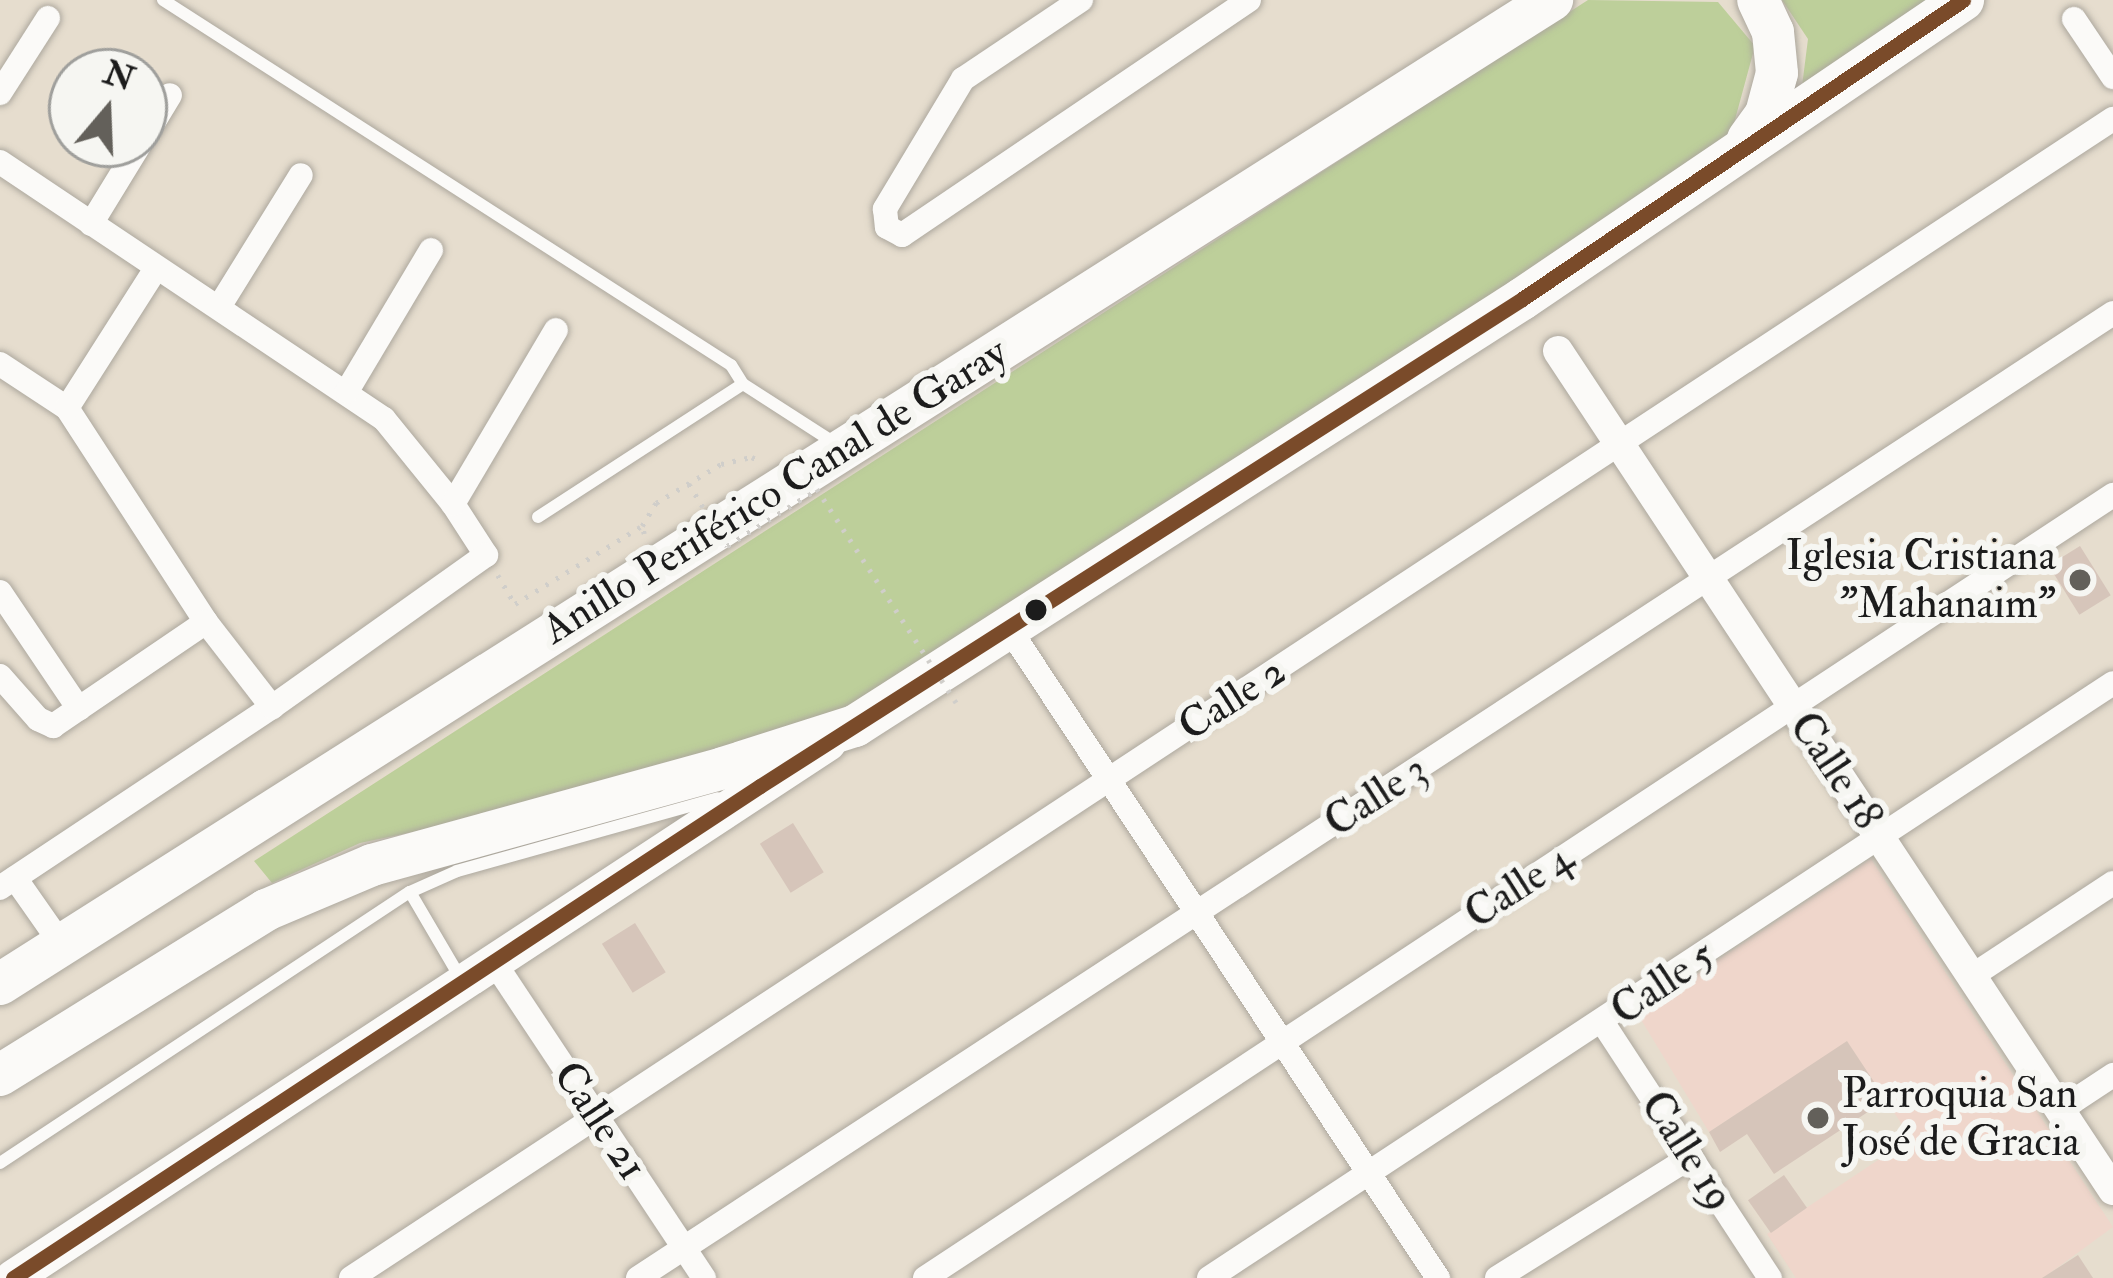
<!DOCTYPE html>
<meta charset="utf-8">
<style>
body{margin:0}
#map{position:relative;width:2113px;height:1278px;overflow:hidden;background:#e6ddce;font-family:"IM FELL Double Pica",serif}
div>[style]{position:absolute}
.built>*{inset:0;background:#efd6cb}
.green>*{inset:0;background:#bdcf9a}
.building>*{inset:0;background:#d6c5ba;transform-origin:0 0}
.path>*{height:4.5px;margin-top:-2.25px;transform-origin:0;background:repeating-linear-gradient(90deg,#d0ceca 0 3px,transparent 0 12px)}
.roads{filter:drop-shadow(0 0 3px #ada89e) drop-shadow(0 0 3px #ada89e)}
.service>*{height:12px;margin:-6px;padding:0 6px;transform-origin:6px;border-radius:6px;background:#fbfaf8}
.minor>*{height:24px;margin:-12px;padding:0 12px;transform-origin:12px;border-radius:12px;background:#fbfaf8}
.tertiary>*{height:30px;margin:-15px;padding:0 15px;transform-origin:15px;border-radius:15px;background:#fbfaf8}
.secondary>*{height:36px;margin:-18px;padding:0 18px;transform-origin:18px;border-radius:18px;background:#fbfaf8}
.trunk>*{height:42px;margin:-21px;padding:0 21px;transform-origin:21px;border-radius:21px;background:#fbfaf8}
.path-bridge>*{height:4.5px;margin-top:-2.25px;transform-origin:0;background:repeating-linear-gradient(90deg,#d0ceca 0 3px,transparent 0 12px)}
.bus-1>*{height:15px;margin:-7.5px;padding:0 7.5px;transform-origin:7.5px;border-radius:7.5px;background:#7a4b2a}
.dots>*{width:33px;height:33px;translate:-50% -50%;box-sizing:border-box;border:6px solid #f6f6f2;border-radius:50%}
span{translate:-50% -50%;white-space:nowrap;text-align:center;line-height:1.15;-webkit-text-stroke:12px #f6f6f2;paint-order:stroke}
.street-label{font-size:42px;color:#1c1c1c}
.poi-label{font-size:42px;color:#1c1c1c}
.right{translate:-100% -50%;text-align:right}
.left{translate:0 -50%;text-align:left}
.north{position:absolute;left:48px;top:48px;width:120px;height:120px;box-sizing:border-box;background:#f6f6f2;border:3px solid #9f9f9c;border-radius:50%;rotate:19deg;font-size:33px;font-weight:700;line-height:48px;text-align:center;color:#1c1c1c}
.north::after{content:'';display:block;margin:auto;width:42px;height:54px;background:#63605a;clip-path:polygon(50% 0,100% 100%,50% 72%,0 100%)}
</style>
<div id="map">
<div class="built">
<div style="clip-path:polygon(1871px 859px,2113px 1227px,2050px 1273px,2052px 1278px,1796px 1278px,1767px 1234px,1911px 1138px,1847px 1042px,1709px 1132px,1637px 1013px)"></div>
</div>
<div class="green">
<div style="clip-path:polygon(1588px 0,1718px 2px,1755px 46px,1727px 149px,850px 741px,360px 843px,272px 883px,254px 861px)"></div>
<div style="clip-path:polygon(1782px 0,1960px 0,1799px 110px,1808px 39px)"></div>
</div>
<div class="building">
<div style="left:2080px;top:546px;width:58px;height:37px;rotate:58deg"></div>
<div style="left:793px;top:823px;width:58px;height:39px;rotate:58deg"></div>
<div style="left:635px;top:923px;width:58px;height:39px;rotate:58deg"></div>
<div style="clip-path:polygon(1847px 1041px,1886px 1100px,1774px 1174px,1747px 1134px,1720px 1152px,1709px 1132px)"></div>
<div style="left:1784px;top:1175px;width:40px;height:44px;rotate:55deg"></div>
<div style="clip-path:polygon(2078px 1255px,2093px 1278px,2042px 1278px)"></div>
</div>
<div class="path">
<div style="left:644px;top:534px;width:8px;rotate:-104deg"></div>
<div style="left:642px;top:526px;width:27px;rotate:-59deg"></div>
<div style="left:656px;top:503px;width:76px;rotate:-31deg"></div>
<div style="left:721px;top:464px;width:32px;rotate:-13deg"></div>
<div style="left:752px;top:457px;width:8px;rotate:30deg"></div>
<div style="left:498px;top:575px;width:34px;rotate:60deg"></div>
<div style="left:515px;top:604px;width:147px;rotate:-31.6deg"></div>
</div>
<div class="roads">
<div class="service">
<div style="left:163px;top:0;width:675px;rotate:32.73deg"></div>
<div style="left:731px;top:365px;width:22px;rotate:58deg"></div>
<div style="left:743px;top:384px;width:111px;rotate:32.8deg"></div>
<div style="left:538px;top:517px;width:244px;rotate:-33deg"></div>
<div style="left:410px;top:892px;width:101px;rotate:59.6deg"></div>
<div style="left:0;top:1163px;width:491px;rotate:-33.5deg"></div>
<div style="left:410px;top:892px;width:51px;rotate:-24.1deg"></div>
<div style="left:457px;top:871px;width:271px;rotate:-15.6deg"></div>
</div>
<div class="minor">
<div style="left:1081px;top:0;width:142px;rotate:146.2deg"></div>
<div style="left:963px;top:79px;width:152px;rotate:121deg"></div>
<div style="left:885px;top:209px;width:18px;rotate:84deg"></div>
<div style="left:887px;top:227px;width:17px;rotate:28deg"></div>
<div style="left:902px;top:235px;width:419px;rotate:-34.1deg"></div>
<div style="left:2074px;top:19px;width:70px;rotate:56.1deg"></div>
<div style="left:0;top:93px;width:89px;rotate:-57.4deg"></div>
<div style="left:144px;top:138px;width:50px;rotate:-58.8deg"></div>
<div style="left:0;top:162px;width:462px;rotate:33.8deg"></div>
<div style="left:384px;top:419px;width:109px;rotate:50.9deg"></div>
<div style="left:453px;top:504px;width:61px;rotate:57.1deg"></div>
<div style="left:486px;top:555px;width:262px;rotate:144.6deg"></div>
<div style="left:272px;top:707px;width:327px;rotate:146.4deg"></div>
<div style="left:91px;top:224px;width:94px;rotate:-58.5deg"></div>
<div style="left:219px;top:307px;width:155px;rotate:-58.2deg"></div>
<div style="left:0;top:364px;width:80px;rotate:33.3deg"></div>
<div style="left:67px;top:408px;width:255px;rotate:57deg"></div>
<div style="left:206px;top:622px;width:108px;rotate:52.2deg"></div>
<div style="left:347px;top:391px;width:164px;rotate:-59.2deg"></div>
<div style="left:67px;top:408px;width:164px;rotate:-57.5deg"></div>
<div style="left:453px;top:504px;width:202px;rotate:-59.4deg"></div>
<div style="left:0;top:592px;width:141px;rotate:56deg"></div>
<div style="left:1010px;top:630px;width:777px;rotate:56.56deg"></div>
<div style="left:0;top:676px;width:57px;rotate:48.5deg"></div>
<div style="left:38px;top:719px;width:17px;rotate:25deg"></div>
<div style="left:53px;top:726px;width:185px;rotate:-34.2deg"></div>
<div style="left:15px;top:878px;width:82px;rotate:55deg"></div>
<div style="left:496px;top:965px;width:376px;rotate:56.4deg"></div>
<div style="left:1972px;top:976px;width:169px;rotate:-33.4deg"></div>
<div style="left:1603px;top:1023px;width:305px;rotate:56.8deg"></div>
<div style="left:2060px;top:1110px;width:64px;rotate:-33.4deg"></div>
<div style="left:351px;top:1278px;width:2109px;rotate:-33.34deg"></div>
<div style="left:638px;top:1278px;width:1763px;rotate:-33.19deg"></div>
<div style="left:925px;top:1278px;width:1423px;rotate:-33.39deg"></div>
<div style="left:1209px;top:1278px;width:1082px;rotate:-33.35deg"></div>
<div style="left:1497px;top:1278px;width:229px;rotate:-32deg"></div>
</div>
<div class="tertiary">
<div style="left:1558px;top:351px;width:1006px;rotate:56.52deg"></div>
</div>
<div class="secondary">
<div style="left:13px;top:1278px;width:975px;rotate:-33.28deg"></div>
</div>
<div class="trunk">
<div style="left:1748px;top:139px;width:31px;rotate:-54deg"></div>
<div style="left:1766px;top:114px;width:42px;rotate:-75deg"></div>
<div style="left:1777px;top:73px;width:41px;rotate:-95.6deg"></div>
<div style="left:1773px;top:32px;width:35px;rotate:-115deg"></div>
<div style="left:0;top:984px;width:1838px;rotate:-32.38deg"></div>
<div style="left:0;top:1075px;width:313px;rotate:-31.8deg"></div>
<div style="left:266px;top:910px;width:115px;rotate:-23deg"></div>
<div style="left:372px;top:865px;width:364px;rotate:-15.4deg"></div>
<div style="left:723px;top:768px;width:139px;rotate:-17.7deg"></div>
<div style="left:855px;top:726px;width:792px;rotate:-32.63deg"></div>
<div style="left:1522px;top:299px;width:533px;rotate:-34.14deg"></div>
</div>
</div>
<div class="path-bridge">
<div style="left:689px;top:484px;width:73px;rotate:58.5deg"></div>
<div style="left:727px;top:546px;width:107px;rotate:-32.3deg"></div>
<div style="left:817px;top:489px;width:257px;rotate:56.9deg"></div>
</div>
<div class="bus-1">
<div style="left:13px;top:1278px;width:894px;rotate:-33.37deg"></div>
<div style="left:760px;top:786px;width:904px;rotate:-32.58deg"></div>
<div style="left:1522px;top:299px;width:533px;rotate:-34.14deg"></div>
</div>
<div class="dots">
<div style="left:2080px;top:580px;background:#63605a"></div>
<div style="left:1036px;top:610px;background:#1c1c1c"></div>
<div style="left:1818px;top:1118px;background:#63605a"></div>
</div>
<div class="street-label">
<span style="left:775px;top:491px;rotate:-32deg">Anillo Periférico Canal de Garay</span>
<span style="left:1232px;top:699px;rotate:-33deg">Calle 2</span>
<span style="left:1836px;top:771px;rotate:56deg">Calle 18</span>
<span style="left:1376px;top:796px;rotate:-33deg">Calle 3</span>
<span style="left:1519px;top:886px;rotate:-33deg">Calle 4</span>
<span style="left:1663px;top:983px;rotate:-34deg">Calle 5</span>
<span style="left:600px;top:1121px;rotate:56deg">Calle 21</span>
<span style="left:1687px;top:1151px;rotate:57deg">Calle 19</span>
</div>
<div class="poi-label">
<span class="right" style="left:2056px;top:580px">Iglesia Cristiana<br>"Mahanaim"</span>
<span class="left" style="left:1842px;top:1118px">Parroquia San<br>José de Gracia</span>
</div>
<div class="north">N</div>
</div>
